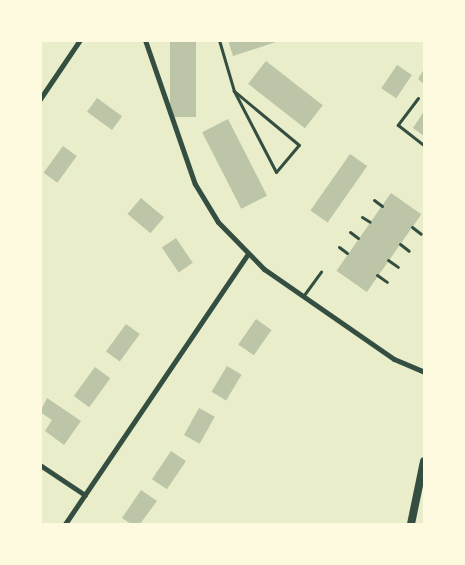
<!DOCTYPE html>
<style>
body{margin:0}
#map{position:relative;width:465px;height:565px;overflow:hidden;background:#e9edc9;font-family:"Space Grotesk",sans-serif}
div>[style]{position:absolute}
.building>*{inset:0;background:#bcc5a7;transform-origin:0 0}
.service>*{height:3px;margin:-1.5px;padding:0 1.5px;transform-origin:1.5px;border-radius:1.5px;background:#344e41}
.minor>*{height:5px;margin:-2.5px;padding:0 2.5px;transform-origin:2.5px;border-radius:2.5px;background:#344e41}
.secondary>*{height:8px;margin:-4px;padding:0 4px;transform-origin:4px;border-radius:4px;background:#344e41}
span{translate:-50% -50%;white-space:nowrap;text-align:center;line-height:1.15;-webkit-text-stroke:5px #fefae0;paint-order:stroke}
.frame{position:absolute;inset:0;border:42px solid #fefae0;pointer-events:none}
</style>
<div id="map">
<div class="building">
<div style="left:170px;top:40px;width:26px;height:77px"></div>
<div style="clip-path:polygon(228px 40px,278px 40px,279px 41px,233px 56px)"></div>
<div style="left:266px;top:61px;width:72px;height:29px;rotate:38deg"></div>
<div style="left:397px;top:65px;width:18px;height:28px;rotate:34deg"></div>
<div style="clip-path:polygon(424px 69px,424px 84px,418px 79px)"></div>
<div style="left:97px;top:98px;width:31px;height:17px;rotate:36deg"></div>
<div style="clip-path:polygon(424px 111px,424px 136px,413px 128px)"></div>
<div style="left:228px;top:119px;width:86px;height:29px;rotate:63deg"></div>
<div style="left:63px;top:146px;width:17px;height:33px;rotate:36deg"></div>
<div style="left:350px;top:154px;width:21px;height:69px;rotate:35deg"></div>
<div style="left:391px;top:193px;width:37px;height:95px;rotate:35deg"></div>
<div style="left:141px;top:198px;width:30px;height:21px;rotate:40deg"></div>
<div style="left:176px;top:238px;width:30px;height:17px;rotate:56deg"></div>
<div style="left:256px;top:319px;width:19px;height:31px;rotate:35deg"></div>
<div style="left:126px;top:324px;width:17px;height:34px;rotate:36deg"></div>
<div style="left:227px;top:366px;width:17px;height:30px;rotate:31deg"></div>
<div style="left:95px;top:367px;width:19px;height:36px;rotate:36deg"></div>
<div style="clip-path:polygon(47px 398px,81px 421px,64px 445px,45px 431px,52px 420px,40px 412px)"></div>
<div style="left:199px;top:408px;width:18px;height:31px;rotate:29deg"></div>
<div style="left:171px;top:451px;width:18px;height:34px;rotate:34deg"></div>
<div style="clip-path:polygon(141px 490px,157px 501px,140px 524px,131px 524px,122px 518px)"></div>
</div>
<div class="service">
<div style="left:219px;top:40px;width:53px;rotate:73.6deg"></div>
<div style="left:234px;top:91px;width:91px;rotate:62.6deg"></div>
<div style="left:276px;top:172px;width:35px;rotate:-50deg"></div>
<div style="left:299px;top:145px;width:85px;rotate:-140.3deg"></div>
<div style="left:418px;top:98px;width:34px;rotate:127deg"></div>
<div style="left:398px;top:125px;width:33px;rotate:38deg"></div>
<div style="left:374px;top:200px;width:10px;rotate:37deg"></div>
<div style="left:362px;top:217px;width:9px;rotate:32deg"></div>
<div style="left:412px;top:227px;width:11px;rotate:38deg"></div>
<div style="left:350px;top:232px;width:10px;rotate:37deg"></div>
<div style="left:400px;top:244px;width:11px;rotate:38deg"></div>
<div style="left:339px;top:247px;width:10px;rotate:37deg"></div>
<div style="left:388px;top:260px;width:12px;rotate:35deg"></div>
<div style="left:377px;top:275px;width:12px;rotate:35deg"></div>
<div style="left:304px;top:295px;width:29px;rotate:-54deg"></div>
</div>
<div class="minor">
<div style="left:145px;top:40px;width:152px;rotate:70.9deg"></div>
<div style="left:195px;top:184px;width:44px;rotate:58.8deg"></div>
<div style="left:218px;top:222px;width:66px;rotate:45.6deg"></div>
<div style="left:264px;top:269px;width:158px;rotate:34.7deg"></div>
<div style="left:394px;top:359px;width:33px;rotate:23deg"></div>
<div style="left:40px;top:99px;width:71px;rotate:-55.9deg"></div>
<div style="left:40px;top:465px;width:54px;rotate:33.7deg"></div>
<div style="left:65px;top:524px;width:325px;rotate:-55.9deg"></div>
</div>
<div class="secondary">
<div style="left:411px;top:524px;width:64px;rotate:-78.3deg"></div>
</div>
<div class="frame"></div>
</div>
